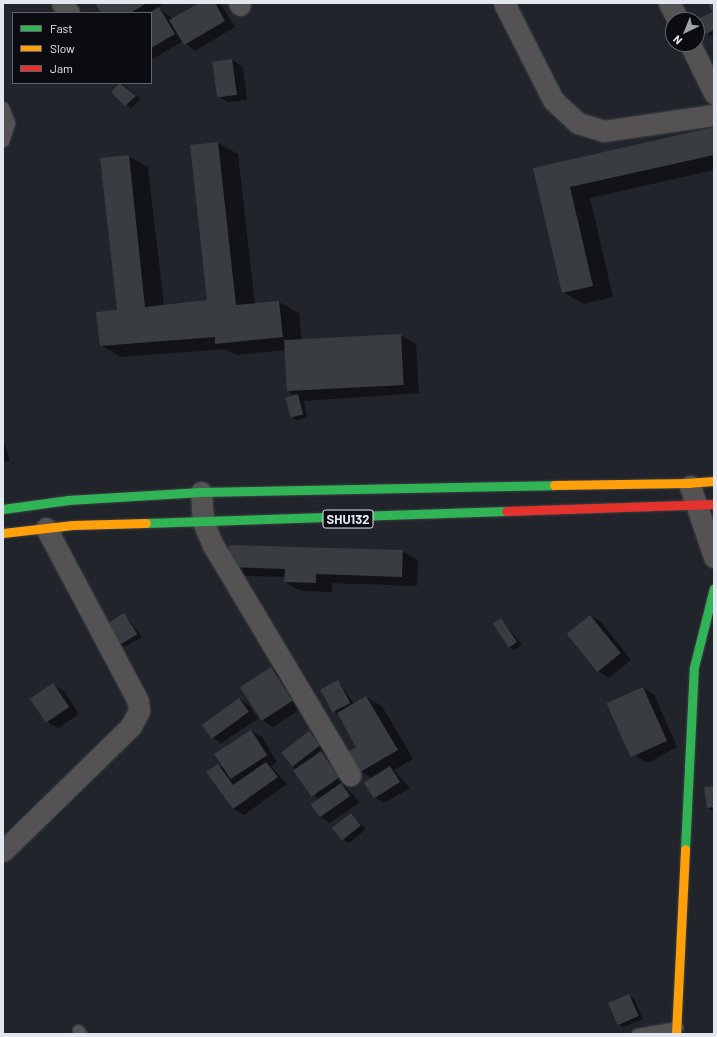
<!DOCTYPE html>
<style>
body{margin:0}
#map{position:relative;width:717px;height:1037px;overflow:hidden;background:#21242a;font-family:Barlow,sans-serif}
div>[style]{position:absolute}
.shadow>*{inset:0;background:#0007;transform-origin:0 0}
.building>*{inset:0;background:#393c41;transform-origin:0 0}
.roads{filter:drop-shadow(0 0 1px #3d4045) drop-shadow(0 0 1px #3d4045)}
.lane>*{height:11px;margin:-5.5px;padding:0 5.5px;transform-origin:5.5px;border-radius:5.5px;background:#545252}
.street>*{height:21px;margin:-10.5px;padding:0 10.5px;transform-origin:10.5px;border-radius:10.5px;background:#545252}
.fast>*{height:9px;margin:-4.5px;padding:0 4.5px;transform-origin:4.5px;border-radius:4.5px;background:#30b455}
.slow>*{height:9px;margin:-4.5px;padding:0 4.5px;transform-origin:4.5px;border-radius:4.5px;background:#ff9f0a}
.jam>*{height:9px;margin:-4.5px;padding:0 4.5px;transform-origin:4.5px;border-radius:4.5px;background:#e5322d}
span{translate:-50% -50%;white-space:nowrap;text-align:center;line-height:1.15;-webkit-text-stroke:4px #0a0c11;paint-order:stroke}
.shield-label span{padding:1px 3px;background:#0a0c11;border:1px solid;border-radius:3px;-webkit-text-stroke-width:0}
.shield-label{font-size:13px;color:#e3e7ef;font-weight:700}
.frame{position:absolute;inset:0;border:4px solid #e3e7ef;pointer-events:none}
.legend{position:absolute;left:12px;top:12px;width:140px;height:72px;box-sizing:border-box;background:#0a0c11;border:1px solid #61646a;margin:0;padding:5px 7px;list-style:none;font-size:12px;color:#e3e7ef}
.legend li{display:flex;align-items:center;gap:8px;height:20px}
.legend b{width:20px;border:1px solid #61646a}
.north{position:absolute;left:665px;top:12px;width:40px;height:40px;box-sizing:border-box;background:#0a0c11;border:1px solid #61646a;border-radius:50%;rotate:223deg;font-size:11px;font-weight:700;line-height:16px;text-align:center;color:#e3e7ef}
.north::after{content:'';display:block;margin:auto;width:14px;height:18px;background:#9fa3aa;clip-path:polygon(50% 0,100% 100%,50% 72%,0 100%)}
</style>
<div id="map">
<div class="shadow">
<div style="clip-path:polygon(96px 3px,163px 3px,159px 8px,173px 19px,202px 3px,220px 3px,235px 27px,195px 51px,183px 41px,151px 60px,151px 13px,102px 13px)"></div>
<div style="clip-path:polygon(709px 3px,714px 3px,714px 38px,707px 33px,714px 12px)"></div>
<div style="clip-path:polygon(232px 60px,243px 67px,247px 100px,228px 102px,217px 96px)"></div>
<div style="left:122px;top:83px;width:24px;height:13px;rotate:42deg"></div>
<div style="clip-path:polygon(714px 128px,714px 170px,590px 198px,613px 297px,583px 304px,563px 292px,534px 169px)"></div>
<div style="clip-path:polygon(218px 143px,238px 154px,255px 304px,279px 302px,299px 313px,302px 342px,400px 335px,416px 344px,419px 393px,304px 401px,307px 417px,297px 420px,292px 417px,295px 396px,289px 392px,285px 350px,236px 355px,226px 349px,121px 357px,101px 345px,118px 311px,128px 156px,148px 167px,164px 306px,209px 301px,191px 146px)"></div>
<div style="clip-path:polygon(3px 438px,10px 461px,3px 462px)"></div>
<div style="clip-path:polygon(402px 551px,418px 560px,417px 586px,332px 583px,332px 592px,301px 591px,285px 582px,285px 577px,245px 576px,229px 567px)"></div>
<div style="clip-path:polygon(124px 614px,142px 637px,124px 647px,119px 644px)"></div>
<div style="clip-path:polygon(591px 616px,601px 622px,631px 660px,609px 678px,599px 672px,568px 634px)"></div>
<div style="clip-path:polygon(501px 619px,522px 645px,514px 650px,509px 647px)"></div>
<div style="clip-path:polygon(271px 668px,282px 674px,303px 707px,273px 727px,262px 720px)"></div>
<div style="clip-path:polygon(338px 681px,354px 704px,366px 697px,382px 706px,413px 759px,394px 770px,410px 788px,384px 803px,374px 797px,372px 778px,361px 772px,358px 747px,321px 690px)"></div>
<div style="clip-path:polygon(53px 685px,64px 691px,79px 714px,58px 728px,47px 722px)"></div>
<div style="clip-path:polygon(643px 688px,654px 694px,677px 747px,648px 763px,637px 757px)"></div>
<div style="clip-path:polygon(239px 699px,249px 705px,258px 719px,221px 743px,211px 737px)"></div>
<div style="clip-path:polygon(251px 731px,262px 737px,277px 762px,271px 766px,287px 784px,244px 815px,233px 809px,218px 765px,226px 770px)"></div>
<div style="clip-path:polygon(309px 732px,330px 751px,325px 755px,331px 758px,349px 783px,345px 786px,360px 802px,330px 823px,319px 816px,318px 799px,283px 753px)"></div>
<div style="clip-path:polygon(714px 787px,714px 811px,708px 808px)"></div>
<div style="clip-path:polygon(351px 814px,366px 829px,349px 843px,344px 840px)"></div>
<div style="clip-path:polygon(629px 996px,634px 999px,643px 1019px,624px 1027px,619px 1025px)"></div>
</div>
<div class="building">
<div style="clip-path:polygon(95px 3px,147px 3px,130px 13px,101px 13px)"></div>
<div style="clip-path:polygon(199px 3px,215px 3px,225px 21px,184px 45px,169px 20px)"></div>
<div style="clip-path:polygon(708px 3px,714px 3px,714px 30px,706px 34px,698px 19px,712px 12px)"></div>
<div style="clip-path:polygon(159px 7px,175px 34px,151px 48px,149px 13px)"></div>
<div style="left:232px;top:59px;width:36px;height:20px;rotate:82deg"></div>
<div style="clip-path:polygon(120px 83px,136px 96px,125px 106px,111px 92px)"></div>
<div style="clip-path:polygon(714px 127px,714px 155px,570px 187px,593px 286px,562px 293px,533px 168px)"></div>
<div style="clip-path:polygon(218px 142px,236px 305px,279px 301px,283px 337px,215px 344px,215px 337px,100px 346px,96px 312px,117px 310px,100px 158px,129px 155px,145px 307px,207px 300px,190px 145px)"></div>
<div style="left:401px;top:334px;width:51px;height:117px;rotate:87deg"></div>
<div style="left:298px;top:394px;width:21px;height:13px;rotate:76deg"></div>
<div style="clip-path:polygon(229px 545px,403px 550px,402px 577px,316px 574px,316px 583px,284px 582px,285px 569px,228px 567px)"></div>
<div style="left:124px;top:613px;width:25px;height:22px;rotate:58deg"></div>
<div style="left:590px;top:615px;width:49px;height:30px;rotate:51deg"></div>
<div style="left:501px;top:618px;width:29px;height:10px;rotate:56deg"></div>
<div style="left:271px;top:667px;width:40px;height:37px;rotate:57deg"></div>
<div style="left:338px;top:680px;width:26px;height:20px;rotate:62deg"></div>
<div style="left:53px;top:683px;width:29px;height:28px;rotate:56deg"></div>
<div style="left:643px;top:687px;width:59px;height:40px;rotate:66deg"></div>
<div style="clip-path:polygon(366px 696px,398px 750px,360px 772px,348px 752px,356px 747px,337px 713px)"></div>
<div style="left:239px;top:698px;width:17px;height:46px;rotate:54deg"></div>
<div style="left:251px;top:730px;width:30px;height:44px;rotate:57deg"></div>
<div style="left:309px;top:731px;width:18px;height:35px;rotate:52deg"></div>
<div style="left:321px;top:751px;width:32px;height:34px;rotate:55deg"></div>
<div style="clip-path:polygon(266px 762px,278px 777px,233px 809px,206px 772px,218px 764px,233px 785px)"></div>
<div style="left:390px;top:766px;width:19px;height:31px;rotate:58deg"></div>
<div style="left:341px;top:783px;width:16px;height:37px;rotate:55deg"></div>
<div style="clip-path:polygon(714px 786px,714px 807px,707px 808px,704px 787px)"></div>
<div style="left:351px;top:813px;width:16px;height:24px;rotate:52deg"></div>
<div style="left:629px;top:994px;width:24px;height:23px;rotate:66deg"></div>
</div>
<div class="roads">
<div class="lane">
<div style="left:3px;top:107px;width:17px;rotate:69deg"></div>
<div style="left:9px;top:123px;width:19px;rotate:108deg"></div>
<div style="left:78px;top:1030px;width:5px;rotate:53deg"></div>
<div style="left:637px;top:1034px;width:41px;rotate:-9.9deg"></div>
</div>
<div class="street">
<div style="left:62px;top:3px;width:12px;rotate:55deg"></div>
<div style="left:239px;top:3px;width:2px;rotate:63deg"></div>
<div style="left:504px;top:3px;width:109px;rotate:63.2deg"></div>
<div style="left:553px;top:100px;width:34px;rotate:43deg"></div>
<div style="left:578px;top:123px;width:27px;rotate:17deg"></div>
<div style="left:604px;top:131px;width:111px;rotate:-8.3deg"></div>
<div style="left:669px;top:3px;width:19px;rotate:62deg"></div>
<div style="left:690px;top:44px;width:55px;rotate:63.9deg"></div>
<div style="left:690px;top:486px;width:75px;rotate:71.3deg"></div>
<div style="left:201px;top:492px;width:30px;rotate:86deg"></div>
<div style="left:203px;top:522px;width:25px;rotate:67deg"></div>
<div style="left:213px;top:545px;width:268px;rotate:59.2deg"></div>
<div style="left:3px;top:851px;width:179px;rotate:-44.3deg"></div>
<div style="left:131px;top:726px;width:17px;rotate:-62deg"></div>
<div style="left:139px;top:711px;width:10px;rotate:-96deg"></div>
<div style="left:138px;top:701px;width:196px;rotate:-118deg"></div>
</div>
<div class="fast">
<div style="left:3px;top:509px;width:66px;rotate:-7.9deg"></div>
<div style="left:68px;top:500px;width:133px;rotate:-3.4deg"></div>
<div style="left:201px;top:492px;width:353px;rotate:-1.1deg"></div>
<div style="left:146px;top:523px;width:360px;rotate:-1.9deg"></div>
<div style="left:685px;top:849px;width:182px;rotate:-87.2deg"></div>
<div style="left:694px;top:667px;width:81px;rotate:-75.8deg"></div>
</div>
<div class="slow">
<div style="left:686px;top:483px;width:28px;rotate:-4deg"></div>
<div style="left:554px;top:485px;width:135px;rotate:-0.8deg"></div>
<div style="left:3px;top:533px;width:70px;rotate:-6.5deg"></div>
<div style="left:73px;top:525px;width:73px;rotate:-1.6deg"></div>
<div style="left:676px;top:1034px;width:185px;rotate:-87.2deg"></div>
</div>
<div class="jam">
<div style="left:506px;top:511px;width:208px;rotate:-1.9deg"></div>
</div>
</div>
<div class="shield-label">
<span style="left:348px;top:519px">SHU132</span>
</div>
<div class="frame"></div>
<ul class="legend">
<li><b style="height:5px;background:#30b455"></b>Fast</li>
<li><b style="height:5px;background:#ff9f0a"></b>Slow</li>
<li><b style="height:5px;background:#e5322d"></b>Jam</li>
</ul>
<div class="north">N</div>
</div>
